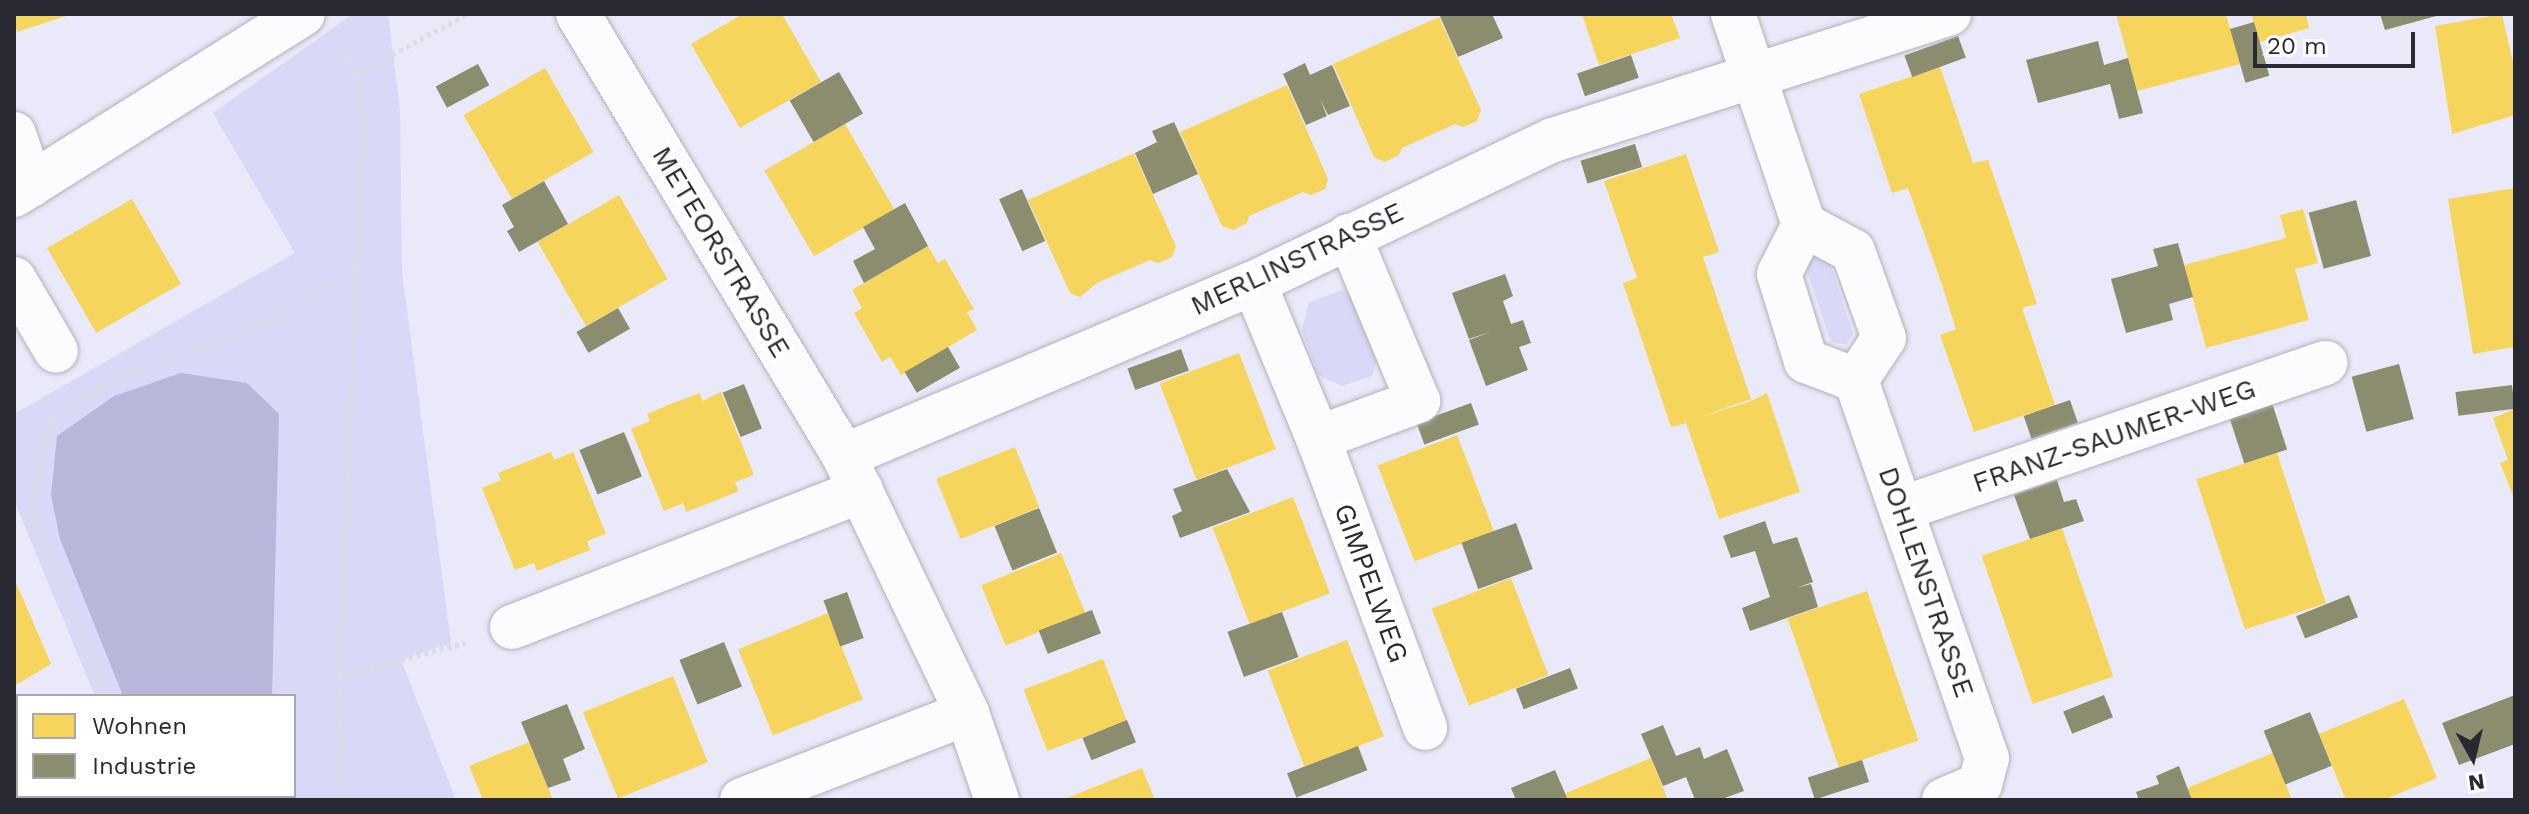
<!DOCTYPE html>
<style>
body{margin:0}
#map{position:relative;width:2529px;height:814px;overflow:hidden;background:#e9e9f9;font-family:"Work Sans",sans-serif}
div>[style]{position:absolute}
.green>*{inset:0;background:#d8d8f7}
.water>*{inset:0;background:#b7b7dc}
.homes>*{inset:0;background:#f6d55c;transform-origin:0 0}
.industry>*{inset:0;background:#8c8c6e;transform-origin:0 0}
.path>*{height:5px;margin-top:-2.5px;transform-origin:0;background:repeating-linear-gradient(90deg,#dcdce1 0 4px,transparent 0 8px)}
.roads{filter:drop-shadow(0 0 2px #b1b1bd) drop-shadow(0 0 2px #b1b1bd)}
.minor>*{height:44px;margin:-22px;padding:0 22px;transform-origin:22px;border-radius:22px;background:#fcfcfe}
span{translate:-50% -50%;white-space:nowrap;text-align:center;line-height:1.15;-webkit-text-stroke:8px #fff;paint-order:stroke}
.street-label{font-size:28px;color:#292933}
.frame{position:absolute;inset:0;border:16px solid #292933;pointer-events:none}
.legend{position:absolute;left:16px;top:694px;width:280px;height:104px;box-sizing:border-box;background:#fff;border:2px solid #a9a9ad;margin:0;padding:10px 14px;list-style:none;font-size:24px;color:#292933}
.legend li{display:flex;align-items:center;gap:16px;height:40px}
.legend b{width:40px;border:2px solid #a9a9ad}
.north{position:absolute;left:2433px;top:718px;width:80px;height:80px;-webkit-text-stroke:6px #fff;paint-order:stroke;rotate:172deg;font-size:22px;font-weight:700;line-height:32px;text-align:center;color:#292933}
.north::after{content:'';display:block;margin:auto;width:28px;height:36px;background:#292933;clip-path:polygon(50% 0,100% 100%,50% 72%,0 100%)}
.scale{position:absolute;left:2253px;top:32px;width:162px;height:36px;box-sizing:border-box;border:4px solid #292933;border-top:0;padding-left:10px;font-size:24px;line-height:28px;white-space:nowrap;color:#292933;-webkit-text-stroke:6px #fff;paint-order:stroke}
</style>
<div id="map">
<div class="green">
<div style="clip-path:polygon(353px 14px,388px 14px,400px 110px,402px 272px,451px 643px,401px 660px,456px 800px,138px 800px,136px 796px,294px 796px,294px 696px,95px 696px,14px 500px,14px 414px,295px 253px,213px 113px)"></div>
<div style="clip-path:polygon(1814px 254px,1828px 257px,1853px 334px,1846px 345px,1831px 342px,1805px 265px)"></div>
<div style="clip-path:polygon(1343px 290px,1365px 306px,1381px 348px,1372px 376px,1342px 386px,1318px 375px,1302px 330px,1309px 302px)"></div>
</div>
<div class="water">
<div style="clip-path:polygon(181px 373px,247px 383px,279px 414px,272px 696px,123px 696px,60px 539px,51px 495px,57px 436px,114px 396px)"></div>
</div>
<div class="homes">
<div style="clip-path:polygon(14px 14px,69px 14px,69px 15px,17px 32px)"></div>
<div style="clip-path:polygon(743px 14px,782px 14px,821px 82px,740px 128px,691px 44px)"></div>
<div style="clip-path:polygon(1582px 14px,1671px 14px,1680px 38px,1599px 65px)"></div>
<div style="clip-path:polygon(2116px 14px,2226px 14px,2240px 64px,2137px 91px)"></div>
<div style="clip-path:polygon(2260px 14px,2306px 14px,2309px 28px,2259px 42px,2252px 16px)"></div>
<div style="clip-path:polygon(2502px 14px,2515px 71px,2515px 115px,2452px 134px,2435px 26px)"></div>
<div style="clip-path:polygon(1439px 17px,1481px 110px,1477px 121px,1463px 127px,1455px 124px,1402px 148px,1399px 155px,1385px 162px,1374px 157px,1333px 64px)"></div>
<div style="clip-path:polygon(1940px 67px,1973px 163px,1988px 160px,2021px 255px,2037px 304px,2022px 308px,2055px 405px,1974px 432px,1940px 335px,1956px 329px,1941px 282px,1908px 188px,1892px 193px,1859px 94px)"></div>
<div style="left:545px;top:68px;width:97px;height:94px;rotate:60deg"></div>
<div style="clip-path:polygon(1287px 85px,1328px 179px,1325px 189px,1311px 195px,1303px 192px,1249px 216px,1247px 223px,1233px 230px,1222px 226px,1180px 132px)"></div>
<div style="left:845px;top:124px;width:99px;height:93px;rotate:60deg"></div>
<div style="clip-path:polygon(1134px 153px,1176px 246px,1172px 257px,1158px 263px,1150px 260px,1097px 283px,1080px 297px,1070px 293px,1028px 200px)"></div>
<div style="clip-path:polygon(1686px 154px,1719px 252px,1703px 257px,1751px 399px,1694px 419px,1751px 401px,1767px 393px,1800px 492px,1719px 519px,1686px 423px,1671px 427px,1623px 283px,1637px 278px,1604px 181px)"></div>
<div style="clip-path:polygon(2515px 188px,2515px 347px,2473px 354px,2448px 199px)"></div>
<div style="left:619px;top:195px;width:97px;height:94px;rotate:60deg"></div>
<div style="left:132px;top:199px;width:98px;height:98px;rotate:60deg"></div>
<div style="clip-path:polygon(2303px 209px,2318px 263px,2295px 269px,2309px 320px,2206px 348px,2184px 265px,2286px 238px,2280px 215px)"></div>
<div style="clip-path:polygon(928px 246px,938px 263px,945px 259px,974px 309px,967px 312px,977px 330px,901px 375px,890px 357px,882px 362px,854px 313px,862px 308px,852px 290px)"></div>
<div style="left:1239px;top:353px;width:103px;height:85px;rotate:69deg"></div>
<div style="clip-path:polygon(721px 392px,754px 475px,735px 482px,739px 491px,712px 502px,686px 512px,683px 503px,664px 511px,631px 429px,650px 421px,647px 414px,673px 403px,700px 393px,702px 401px)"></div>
<div style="clip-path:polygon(2515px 409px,2515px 501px,2500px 463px,2508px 460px,2493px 418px)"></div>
<div style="left:1457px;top:435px;width:103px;height:85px;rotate:69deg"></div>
<div style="left:1015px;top:447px;width:65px;height:85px;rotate:68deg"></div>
<div style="clip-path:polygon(551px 452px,554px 460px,573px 452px,606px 534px,587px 541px,590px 550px,537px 571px,534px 563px,515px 570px,482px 488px,501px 480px,498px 473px)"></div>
<div style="left:2277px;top:453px;width:158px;height:85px;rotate:72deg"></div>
<div style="left:1293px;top:497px;width:103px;height:86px;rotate:69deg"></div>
<div style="left:2062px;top:528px;width:157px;height:85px;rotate:71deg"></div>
<div style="left:1061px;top:553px;width:65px;height:86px;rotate:68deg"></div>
<div style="clip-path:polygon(14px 578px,51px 664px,14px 686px)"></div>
<div style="left:1511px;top:578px;width:104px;height:85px;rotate:69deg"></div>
<div style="left:1867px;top:591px;width:158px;height:84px;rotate:71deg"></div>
<div style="left:828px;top:613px;width:93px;height:97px;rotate:68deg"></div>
<div style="left:1347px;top:640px;width:103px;height:85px;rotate:69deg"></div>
<div style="left:1103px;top:659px;width:66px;height:85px;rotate:69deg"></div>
<div style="left:673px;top:676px;width:93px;height:97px;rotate:68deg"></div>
<div style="clip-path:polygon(2404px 699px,2437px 778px,2383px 800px,2346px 800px,2319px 734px)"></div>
<div style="clip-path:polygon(529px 742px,553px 800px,483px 800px,469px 766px)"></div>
<div style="clip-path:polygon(2273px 753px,2292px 800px,2192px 800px,2187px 788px)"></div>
<div style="clip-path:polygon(1651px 758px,1668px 800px,1568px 800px,1566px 793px)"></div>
<div style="clip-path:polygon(1142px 768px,1155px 800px,1062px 800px)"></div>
</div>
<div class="industry">
<div style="clip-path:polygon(1439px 14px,1492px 14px,1503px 38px,1458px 57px)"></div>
<div style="clip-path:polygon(2380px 14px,2440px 14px,2440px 15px,2385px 30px)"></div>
<div style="left:2254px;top:22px;width:56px;height:25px;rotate:74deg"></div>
<div style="left:1958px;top:36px;width:23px;height:57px;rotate:70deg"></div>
<div style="clip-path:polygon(2098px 41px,2104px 65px,2128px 58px,2143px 113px,2119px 119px,2110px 84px,2038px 103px,2026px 60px)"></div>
<div style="left:1631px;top:55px;width:24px;height:57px;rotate:71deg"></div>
<div style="clip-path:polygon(1305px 63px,1310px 75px,1332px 65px,1350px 106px,1328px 115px,1320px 99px,1327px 116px,1306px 125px,1283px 74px)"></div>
<div style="left:478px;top:64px;width:24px;height:48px;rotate:62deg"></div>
<div style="left:839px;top:72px;width:48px;height:57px;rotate:60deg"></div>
<div style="clip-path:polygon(1174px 122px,1198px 174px,1153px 194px,1135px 153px,1157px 142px,1152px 131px)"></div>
<div style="left:1635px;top:144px;width:24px;height:57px;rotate:73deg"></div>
<div style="clip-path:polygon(544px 181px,568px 224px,519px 252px,507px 231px,514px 227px,502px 205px)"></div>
<div style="left:1022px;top:189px;width:57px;height:25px;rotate:66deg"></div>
<div style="left:2356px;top:200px;width:58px;height:49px;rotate:75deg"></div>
<div style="clip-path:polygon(905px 203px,928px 246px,864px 283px,853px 261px,875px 249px,863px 227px)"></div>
<div style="clip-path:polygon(2178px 243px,2193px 297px,2169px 304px,2173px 320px,2126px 333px,2111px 279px,2158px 266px,2153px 249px)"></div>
<div style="clip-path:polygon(1505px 274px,1513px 296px,1503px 301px,1511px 324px,1523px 320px,1531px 343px,1519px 347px,1528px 370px,1486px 386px,1469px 340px,1493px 331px,1469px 339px,1452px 293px)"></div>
<div style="left:618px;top:308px;width:24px;height:48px;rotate:60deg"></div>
<div style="left:948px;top:347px;width:24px;height:50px;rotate:60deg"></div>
<div style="left:1181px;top:349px;width:23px;height:57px;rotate:70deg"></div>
<div style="left:2399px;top:364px;width:57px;height:49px;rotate:75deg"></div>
<div style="left:744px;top:384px;width:48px;height:23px;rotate:68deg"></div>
<div style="left:2512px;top:385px;width:24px;height:57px;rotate:83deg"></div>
<div style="left:2070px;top:400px;width:24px;height:49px;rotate:71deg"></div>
<div style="left:1471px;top:403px;width:23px;height:58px;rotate:70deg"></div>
<div style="left:2272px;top:403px;width:49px;height:45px;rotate:72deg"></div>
<div style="left:624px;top:432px;width:48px;height:48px;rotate:68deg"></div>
<div style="clip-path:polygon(1227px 469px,1250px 512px,1180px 538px,1172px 516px,1182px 511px,1173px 489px)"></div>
<div style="clip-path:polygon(2057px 480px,2064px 502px,2076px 499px,2084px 521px,2030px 539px,2014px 495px)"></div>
<div style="left:1039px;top:508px;width:48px;height:48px;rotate:68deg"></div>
<div style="clip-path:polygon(1765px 521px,1773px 544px,1797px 537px,1813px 582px,1796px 588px,1811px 584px,1818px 607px,1750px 631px,1742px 608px,1770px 597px,1755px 551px,1731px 558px,1723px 536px)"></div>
<div style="left:1516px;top:523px;width:49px;height:58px;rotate:70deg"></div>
<div style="left:847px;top:592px;width:49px;height:25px;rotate:70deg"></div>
<div style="left:2349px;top:595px;width:24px;height:57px;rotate:68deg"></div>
<div style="left:1092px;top:610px;width:25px;height:57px;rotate:69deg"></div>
<div style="left:1282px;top:612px;width:48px;height:58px;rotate:70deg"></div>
<div style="left:724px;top:642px;width:48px;height:48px;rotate:68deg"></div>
<div style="left:1570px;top:668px;width:22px;height:58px;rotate:69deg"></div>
<div style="left:2104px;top:695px;width:24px;height:44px;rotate:68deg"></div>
<div style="clip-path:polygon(2515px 695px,2515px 744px,2459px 765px,2442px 723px)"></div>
<div style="clip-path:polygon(567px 704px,585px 749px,563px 759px,571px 780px,548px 788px,521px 722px)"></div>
<div style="left:2310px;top:712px;width:58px;height:50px;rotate:68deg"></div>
<div style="left:1127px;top:720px;width:24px;height:48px;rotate:68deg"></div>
<div style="clip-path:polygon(1663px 725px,1676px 756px,1700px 747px,1704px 759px,1727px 749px,1744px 791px,1719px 800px,1695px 800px,1686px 777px,1663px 786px,1641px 734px)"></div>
<div style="left:1358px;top:746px;width:26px;height:76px;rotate:69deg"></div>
<div style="left:1862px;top:760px;width:23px;height:57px;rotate:72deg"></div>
<div style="clip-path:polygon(2179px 766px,2192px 800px,2139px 800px,2136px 792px,2159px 784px,2156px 776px)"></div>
<div style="clip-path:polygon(1555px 770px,1568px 800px,1516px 800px,1511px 788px)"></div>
</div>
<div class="path">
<div style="left:341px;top:46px;width:32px;rotate:60deg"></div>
<div style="left:357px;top:74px;width:43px;rotate:82.1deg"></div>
<div style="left:363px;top:117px;width:560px;rotate:92.46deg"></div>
<div style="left:339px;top:676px;width:124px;rotate:88.2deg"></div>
<div style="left:357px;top:74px;width:125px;rotate:-28.6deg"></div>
<div style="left:339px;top:676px;width:131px;rotate:-14.6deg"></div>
<div style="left:105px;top:696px;width:197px;rotate:-112deg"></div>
<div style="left:31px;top:513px;width:90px;rotate:-79.1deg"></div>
<div style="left:48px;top:425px;width:22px;rotate:-47deg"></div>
<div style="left:63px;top:409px;width:83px;rotate:-28.7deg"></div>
<div style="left:136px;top:369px;width:152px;rotate:-20deg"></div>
<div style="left:279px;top:317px;width:92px;rotate:-33.5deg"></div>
<div style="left:149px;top:796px;width:4px;rotate:63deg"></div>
</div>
<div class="roads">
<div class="minor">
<div style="left:578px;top:14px;width:516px;rotate:58.96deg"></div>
<div style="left:844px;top:456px;width:285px;rotate:64.4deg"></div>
<div style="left:967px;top:713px;width:92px;rotate:71deg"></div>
<div style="left:1733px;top:14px;width:223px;rotate:71.4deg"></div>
<div style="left:1804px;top:225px;width:55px;rotate:117deg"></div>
<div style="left:1779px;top:274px;width:91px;rotate:72.8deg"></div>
<div style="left:1806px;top:361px;width:53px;rotate:20.8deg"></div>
<div style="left:1856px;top:380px;width:400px;rotate:70.9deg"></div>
<div style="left:1987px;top:758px;width:28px;rotate:105deg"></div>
<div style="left:14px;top:134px;width:54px;rotate:71.6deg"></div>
<div style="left:14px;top:195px;width:341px;rotate:-32.1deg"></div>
<div style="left:1804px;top:225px;width:55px;rotate:28deg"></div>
<div style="left:1853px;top:251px;width:92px;rotate:70.4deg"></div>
<div style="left:1884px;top:338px;width:50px;rotate:123.7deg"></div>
<div style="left:14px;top:279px;width:83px;rotate:59.7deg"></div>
<div style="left:1254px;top:283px;width:168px;rotate:67.6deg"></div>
<div style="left:1318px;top:438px;width:309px;rotate:69.7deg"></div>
<div style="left:1318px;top:438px;width:107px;rotate:-20.3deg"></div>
<div style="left:1418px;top:401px;width:179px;rotate:-112.7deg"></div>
<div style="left:844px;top:456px;width:445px;rotate:-22.9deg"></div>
<div style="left:1254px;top:283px;width:331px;rotate:-25.6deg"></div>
<div style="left:1553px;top:140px;width:416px;rotate:-17.7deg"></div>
<div style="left:1901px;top:509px;width:449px;rotate:-19deg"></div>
<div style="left:512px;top:627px;width:375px;rotate:-21.3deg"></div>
<div style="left:14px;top:735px;width:4px;rotate:-27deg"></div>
<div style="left:742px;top:800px;width:241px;rotate:-21.1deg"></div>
<div style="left:1944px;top:800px;width:39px;rotate:-23deg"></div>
</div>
</div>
<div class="street-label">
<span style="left:721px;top:252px;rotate:59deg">METEORSTRASSE</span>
<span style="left:1297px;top:259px;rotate:-25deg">MERLINSTRASSE</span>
<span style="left:2114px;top:436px;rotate:-19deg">FRANZ-SAUMER-WEG</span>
<span style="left:1926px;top:582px;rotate:71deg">DOHLENSTRASSE</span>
<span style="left:1371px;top:583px;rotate:70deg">GIMPELWEG</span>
</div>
<div class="frame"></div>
<ul class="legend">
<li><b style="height:22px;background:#f6d55c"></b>Wohnen</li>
<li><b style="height:22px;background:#8c8c6e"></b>Industrie</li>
</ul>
<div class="north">N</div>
<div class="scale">20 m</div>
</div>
